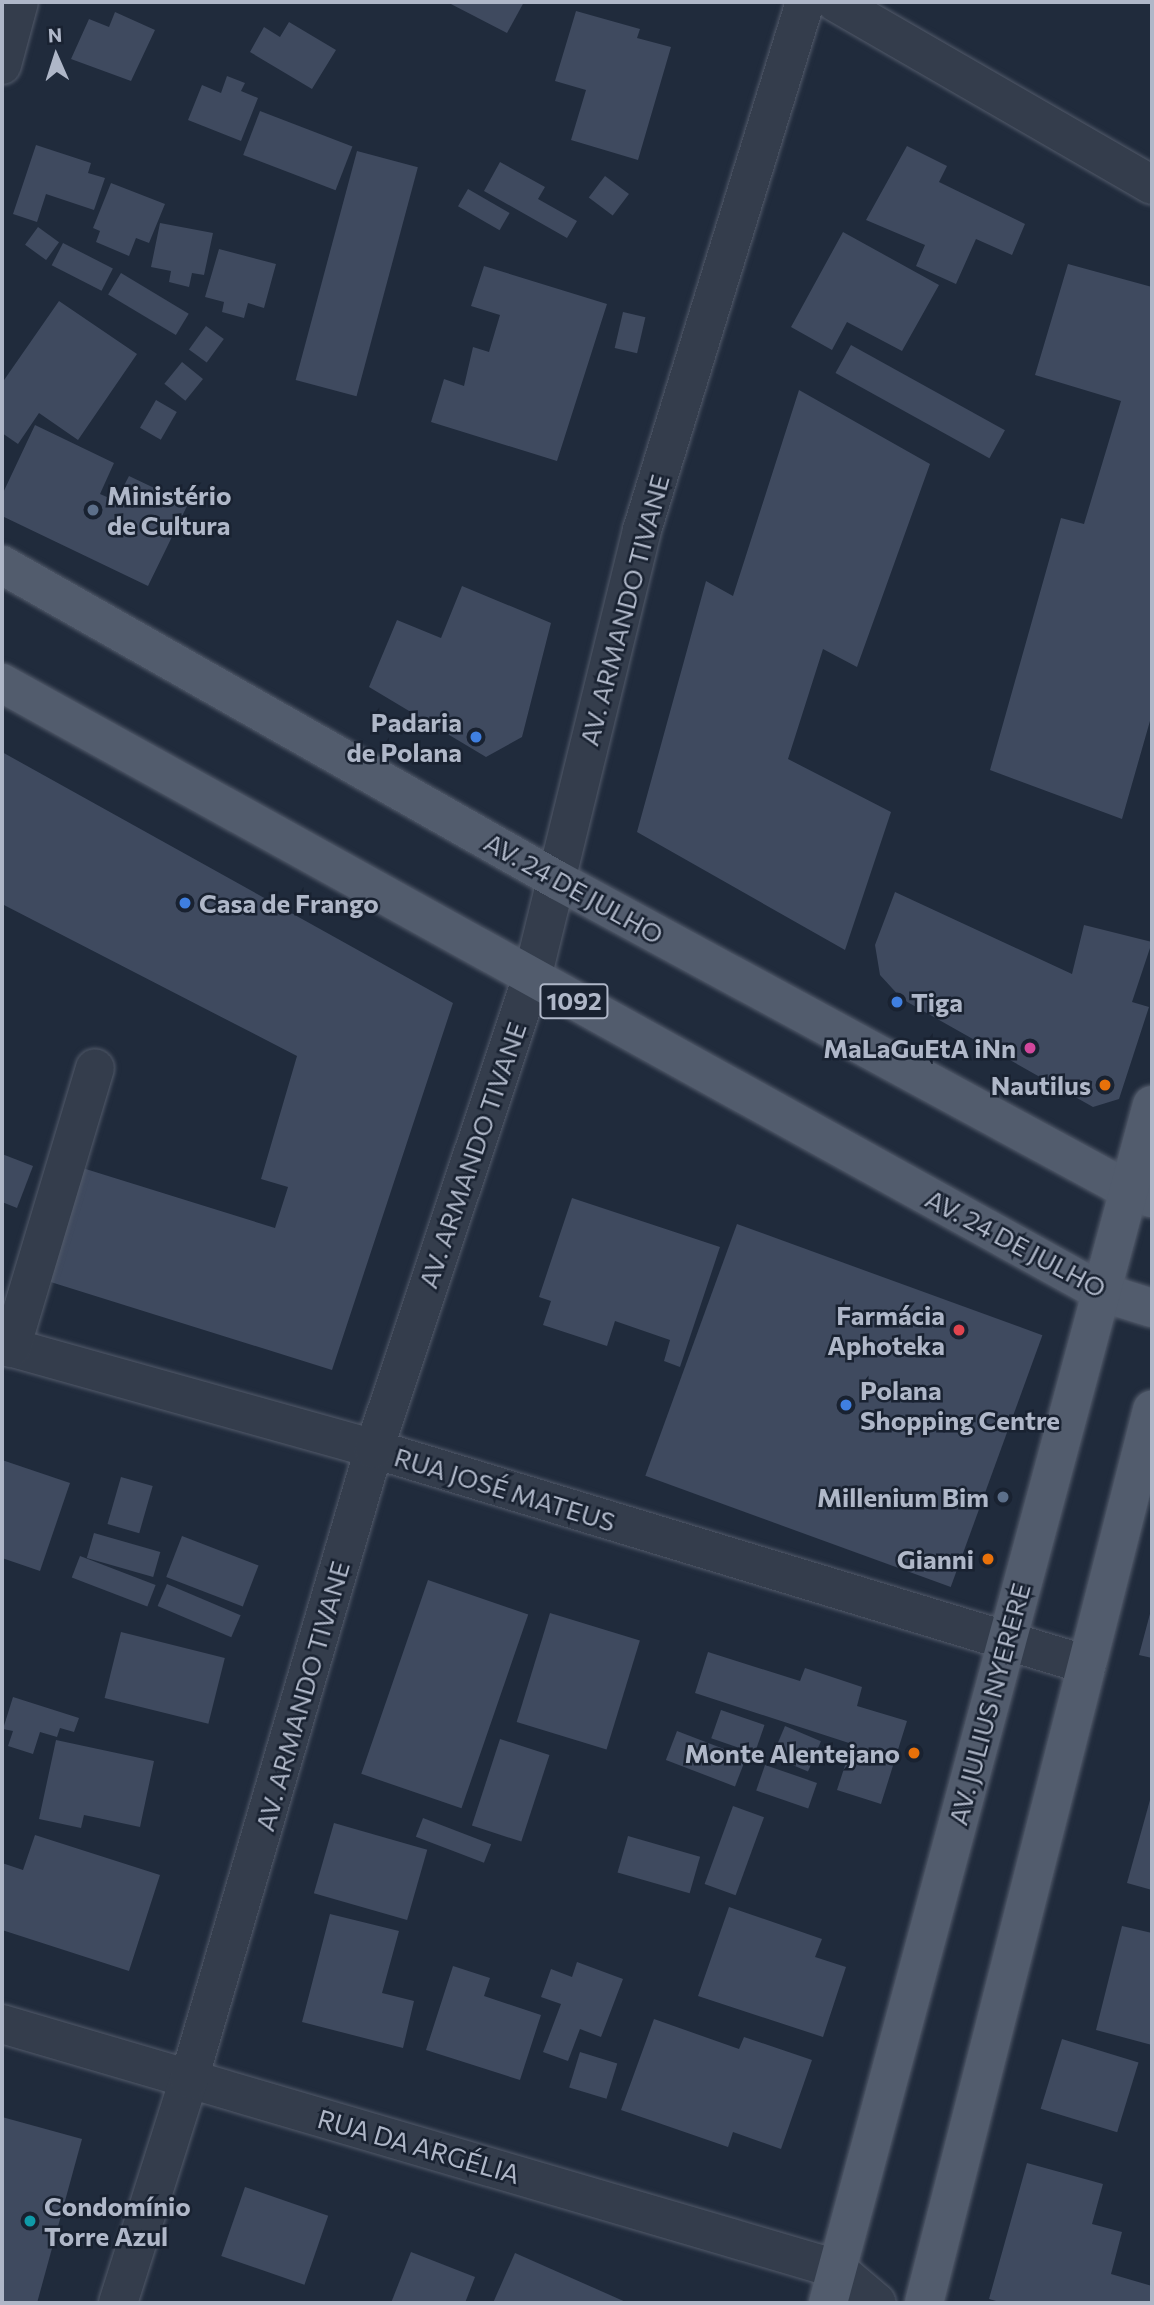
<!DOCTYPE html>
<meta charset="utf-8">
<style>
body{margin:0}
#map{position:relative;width:1154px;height:2305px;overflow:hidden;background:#202b3c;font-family:Commissioner,sans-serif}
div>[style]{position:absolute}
.building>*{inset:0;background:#3f4a5f;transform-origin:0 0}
.roads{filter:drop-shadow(0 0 2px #525a6a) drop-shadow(0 0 2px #525a6a)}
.minor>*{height:38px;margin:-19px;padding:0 19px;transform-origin:19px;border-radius:19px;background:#343d4c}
.major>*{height:38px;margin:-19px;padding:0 19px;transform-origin:19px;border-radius:19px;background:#525c6d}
.dots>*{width:19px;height:19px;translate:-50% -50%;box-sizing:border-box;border:4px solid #192231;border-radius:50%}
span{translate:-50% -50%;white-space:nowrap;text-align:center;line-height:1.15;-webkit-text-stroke:5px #192231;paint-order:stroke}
.shield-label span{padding:2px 5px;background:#192231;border:2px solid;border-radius:5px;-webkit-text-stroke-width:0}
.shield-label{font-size:24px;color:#afb7c8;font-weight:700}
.poi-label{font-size:26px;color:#afb7c8;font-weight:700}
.left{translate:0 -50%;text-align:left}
.right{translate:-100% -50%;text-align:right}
.street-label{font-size:26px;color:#afb7c8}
.frame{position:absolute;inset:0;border:4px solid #afb7c8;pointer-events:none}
.north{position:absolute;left:21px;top:21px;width:70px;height:70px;-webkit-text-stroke:5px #192231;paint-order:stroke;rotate:357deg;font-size:19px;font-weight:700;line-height:28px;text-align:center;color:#afb7c8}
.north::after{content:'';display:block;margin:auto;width:24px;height:32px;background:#afb7c8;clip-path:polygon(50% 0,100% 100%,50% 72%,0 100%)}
</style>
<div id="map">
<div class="building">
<div style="clip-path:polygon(447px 2px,524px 2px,507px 33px)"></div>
<div style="clip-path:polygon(576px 11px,640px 29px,637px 38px,671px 47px,638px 160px,571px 140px,586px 90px,555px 81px)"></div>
<div style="clip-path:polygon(115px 12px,155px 30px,131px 81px,71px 59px,89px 19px,109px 27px)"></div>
<div style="clip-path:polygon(289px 22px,336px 50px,312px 89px,250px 52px,264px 27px,280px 37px)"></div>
<div style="clip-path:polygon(227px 76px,245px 83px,241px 91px,258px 98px,241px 141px,188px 120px,202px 85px,221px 93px)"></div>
<div style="left:260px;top:111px;width:99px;height:47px;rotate:21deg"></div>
<div style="clip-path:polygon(36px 145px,91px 163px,88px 173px,105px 178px,94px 210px,46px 194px,37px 222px,13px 214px)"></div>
<div style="clip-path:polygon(907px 146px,947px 166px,939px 182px,1025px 224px,1012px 255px,976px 239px,956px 284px,916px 266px,925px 245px,866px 220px)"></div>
<div style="left:357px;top:151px;width:63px;height:237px;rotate:15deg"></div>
<div style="clip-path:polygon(500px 162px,545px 187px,538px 199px,577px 221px,567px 238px,484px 191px)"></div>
<div style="left:605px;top:176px;width:30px;height:27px;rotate:37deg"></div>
<div style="clip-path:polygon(111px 183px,165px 204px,149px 243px,136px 238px,129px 256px,96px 242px,100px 231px,93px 228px)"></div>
<div style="left:468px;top:189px;width:48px;height:20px;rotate:30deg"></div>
<div style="clip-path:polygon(160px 223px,213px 233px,204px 275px,192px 273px,189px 287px,169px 282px,171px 271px,151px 267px)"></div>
<div style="left:38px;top:227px;width:26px;height:22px;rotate:36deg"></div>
<div style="clip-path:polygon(843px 232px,939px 285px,902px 351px,847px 322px,832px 350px,791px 327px)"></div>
<div style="left:63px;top:243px;width:56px;height:25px;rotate:27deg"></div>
<div style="clip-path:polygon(219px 249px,276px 264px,264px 308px,248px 303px,244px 318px,222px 312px,224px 302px,205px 297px)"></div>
<div style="clip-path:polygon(1068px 264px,1152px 287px,1152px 714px,1122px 819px,990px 770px,1061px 518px,1084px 524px,1121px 401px,1035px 375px)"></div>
<div style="clip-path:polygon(484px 266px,607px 304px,557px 461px,431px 422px,444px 379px,464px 386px,473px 347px,489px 352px,500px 315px,471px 306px)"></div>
<div style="left:121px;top:273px;width:79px;height:25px;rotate:31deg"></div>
<div style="clip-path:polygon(59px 301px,137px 354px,78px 440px,39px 413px,18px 444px,2px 433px,2px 383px)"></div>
<div style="left:623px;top:312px;width:23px;height:37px;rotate:13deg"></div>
<div style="left:206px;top:326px;width:22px;height:29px;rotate:36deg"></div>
<div style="left:851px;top:345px;width:176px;height:32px;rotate:29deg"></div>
<div style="left:182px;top:362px;width:27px;height:28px;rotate:39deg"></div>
<div style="clip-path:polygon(799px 390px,930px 464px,857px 667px,823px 649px,788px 759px,891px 812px,845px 950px,637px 832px,706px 581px,733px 596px)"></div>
<div style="left:156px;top:400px;width:24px;height:32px;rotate:30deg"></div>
<div style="clip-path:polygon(35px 425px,114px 463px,100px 494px,116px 501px,129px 476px,188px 504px,148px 586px,2px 516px,2px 495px)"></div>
<div style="clip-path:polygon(462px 586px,551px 623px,522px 737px,486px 757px,369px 687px,397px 620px,441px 638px)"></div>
<div style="clip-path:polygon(2px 752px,453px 1003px,332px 1370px,41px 1279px,76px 1166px,275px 1228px,288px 1187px,261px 1179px,297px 1056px,2px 904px)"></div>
<div style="clip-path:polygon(895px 892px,1072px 974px,1084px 925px,1152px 942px,1132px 1002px,1149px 1007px,1119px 1099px,1093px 1107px,902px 999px,880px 975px,875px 945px)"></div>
<div style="clip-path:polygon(2px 1154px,33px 1166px,17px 1208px,2px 1202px)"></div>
<div style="clip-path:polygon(572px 1198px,720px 1247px,680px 1367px,664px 1361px,670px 1340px,615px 1321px,607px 1346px,543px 1325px,551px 1301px,539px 1297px)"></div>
<div style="left:737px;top:1224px;width:325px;height:268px;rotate:20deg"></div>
<div style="clip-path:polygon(2px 1460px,70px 1483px,40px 1571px,2px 1558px)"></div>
<div style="left:121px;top:1477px;width:33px;height:49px;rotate:16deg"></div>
<div style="left:94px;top:1533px;width:69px;height:26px;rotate:16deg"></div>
<div style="left:182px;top:1536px;width:82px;height:44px;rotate:21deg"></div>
<div style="left:80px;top:1556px;width:81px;height:23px;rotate:21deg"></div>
<div style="left:428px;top:1580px;width:106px;height:205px;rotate:19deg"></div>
<div style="left:167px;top:1584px;width:80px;height:24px;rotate:23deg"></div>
<div style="clip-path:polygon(1151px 1610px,1152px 1610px,1152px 1658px,1139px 1655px)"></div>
<div style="left:550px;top:1613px;width:94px;height:114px;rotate:17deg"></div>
<div style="left:121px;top:1632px;width:107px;height:68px;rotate:14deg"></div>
<div style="clip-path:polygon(708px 1652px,800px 1681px,805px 1668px,862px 1687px,857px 1706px,907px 1721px,881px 1804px,837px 1790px,852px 1744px,695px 1693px)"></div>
<div style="clip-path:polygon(13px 1697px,79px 1718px,74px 1732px,60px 1728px,57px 1737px,40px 1732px,33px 1754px,8px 1746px,13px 1731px,3px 1729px)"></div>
<div style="left:721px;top:1710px;width:46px;height:30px;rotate:19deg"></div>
<div style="left:785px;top:1726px;width:39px;height:33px;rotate:23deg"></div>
<div style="left:677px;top:1731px;width:74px;height:31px;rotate:21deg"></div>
<div style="left:500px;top:1739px;width:52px;height:91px;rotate:18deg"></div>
<div style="clip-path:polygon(56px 1740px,154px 1761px,140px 1827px,84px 1815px,81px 1828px,39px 1819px)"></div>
<div style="left:765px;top:1765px;width:55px;height:27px;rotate:19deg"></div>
<div style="clip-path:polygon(1150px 1800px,1152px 1800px,1152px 1890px,1127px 1883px)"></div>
<div style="left:733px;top:1806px;width:33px;height:83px;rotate:20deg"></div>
<div style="left:423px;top:1818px;width:73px;height:20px;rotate:21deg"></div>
<div style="left:334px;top:1823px;width:97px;height:73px;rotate:16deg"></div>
<div style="clip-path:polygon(35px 1835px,160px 1875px,129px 1971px,2px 1930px,2px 1863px,23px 1870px)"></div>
<div style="left:628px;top:1836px;width:75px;height:38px;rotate:16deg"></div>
<div style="clip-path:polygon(729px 1907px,822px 1939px,815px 1957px,846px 1967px,823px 2037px,698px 1996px)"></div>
<div style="clip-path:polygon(330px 1914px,399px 1931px,382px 1993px,414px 2001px,403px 2048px,302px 2022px)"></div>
<div style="clip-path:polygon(1122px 1926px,1152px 1933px,1152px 2045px,1096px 2030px)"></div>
<div style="clip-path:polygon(577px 1962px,623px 1979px,601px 2037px,580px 2029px,568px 2061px,543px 2052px,561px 2004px,541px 1997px,551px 1969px,572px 1977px)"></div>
<div style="clip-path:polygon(453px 1966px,490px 1978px,484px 1996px,541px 2015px,520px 2080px,426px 2050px)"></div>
<div style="clip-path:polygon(654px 2019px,739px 2049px,744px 2037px,812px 2060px,781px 2149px,733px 2132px,728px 2147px,621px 2110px)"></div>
<div style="left:1062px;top:2039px;width:80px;height:73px;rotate:17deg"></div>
<div style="left:580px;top:2052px;width:39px;height:37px;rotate:17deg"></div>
<div style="clip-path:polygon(2px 2117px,82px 2139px,37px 2303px,2px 2303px)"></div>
<div style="clip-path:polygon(1027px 2163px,1103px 2184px,1092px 2224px,1122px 2232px,1111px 2274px,1152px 2286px,1152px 2303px,1003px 2303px,989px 2299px)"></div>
<div style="left:245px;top:2187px;width:88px;height:73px;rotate:19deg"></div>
<div style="clip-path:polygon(411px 2252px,475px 2277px,465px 2303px,391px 2303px)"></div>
<div style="clip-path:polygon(515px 2253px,628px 2303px,493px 2303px)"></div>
</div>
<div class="roads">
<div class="minor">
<div style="left:835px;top:2px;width:366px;rotate:30deg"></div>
<div style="left:2px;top:65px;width:65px;rotate:-74.9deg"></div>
<div style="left:2px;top:1345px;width:386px;rotate:15.6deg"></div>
<div style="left:374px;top:1449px;width:745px;rotate:16.85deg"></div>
<div style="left:11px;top:1348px;width:292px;rotate:-73.3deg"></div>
<div style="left:2px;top:2024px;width:870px;rotate:16.35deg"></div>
<div style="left:837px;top:2269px;width:52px;rotate:40.4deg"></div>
<div style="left:118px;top:2303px;width:235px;rotate:-72.4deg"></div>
<div style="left:189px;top:2079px;width:657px;rotate:-73.64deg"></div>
<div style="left:374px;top:1449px;width:497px;rotate:-71.5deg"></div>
<div style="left:532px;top:978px;width:461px;rotate:-76.2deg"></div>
<div style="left:642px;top:530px;width:553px;rotate:-72.84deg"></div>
</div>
<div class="major">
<div style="left:2px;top:565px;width:638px;rotate:29.58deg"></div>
<div style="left:557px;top:880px;width:652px;rotate:28.49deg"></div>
<div style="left:1130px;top:1191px;width:23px;rotate:18deg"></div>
<div style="left:2px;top:683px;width:1256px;rotate:28.99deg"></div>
<div style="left:1101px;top:1292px;width:53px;rotate:17.4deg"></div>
<div style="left:828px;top:2303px;width:1241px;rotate:-74.87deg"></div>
<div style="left:924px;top:2303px;width:922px;rotate:-75.68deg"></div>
</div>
</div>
<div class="dots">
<div style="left:93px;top:510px;background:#5c6f8a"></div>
<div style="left:476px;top:737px;background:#3f7fe0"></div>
<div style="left:185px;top:903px;background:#3f7fe0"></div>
<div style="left:897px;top:1002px;background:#3f7fe0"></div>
<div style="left:1030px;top:1048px;background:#d1479c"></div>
<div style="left:1105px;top:1085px;background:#e8710a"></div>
<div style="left:959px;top:1330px;background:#e0444e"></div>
<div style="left:846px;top:1405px;background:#3f7fe0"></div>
<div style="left:1003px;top:1497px;background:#5c6f8a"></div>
<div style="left:988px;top:1559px;background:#e8710a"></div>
<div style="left:914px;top:1753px;background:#e8710a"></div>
<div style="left:30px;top:2221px;background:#0f9aa8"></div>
</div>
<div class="shield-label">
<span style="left:574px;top:1001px">1092</span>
</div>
<div class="poi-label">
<span class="left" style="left:107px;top:510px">Ministério<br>de Cultura</span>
<span class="right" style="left:462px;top:737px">Padaria<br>de Polana</span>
<span class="left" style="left:199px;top:903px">Casa de Frango</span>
<span class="left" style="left:911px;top:1002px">Tiga</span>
<span class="right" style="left:1016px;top:1048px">MaLaGuEtA iNn</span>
<span class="right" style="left:1091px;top:1085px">Nautilus</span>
<span class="right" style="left:945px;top:1330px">Farmácia<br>Aphoteka</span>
<span class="left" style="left:860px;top:1405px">Polana<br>Shopping Centre</span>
<span class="right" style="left:989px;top:1497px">Millenium Bim</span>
<span class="right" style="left:974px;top:1559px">Gianni</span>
<span class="right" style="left:900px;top:1753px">Monte Alentejano</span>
<span class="left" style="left:44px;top:2221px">Condomínio<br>Torre Azul</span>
</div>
<div class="street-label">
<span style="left:624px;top:610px;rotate:-75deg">AV. ARMANDO TIVANE</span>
<span style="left:574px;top:888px;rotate:29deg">AV. 24 DE JULHO</span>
<span style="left:472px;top:1155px;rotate:-71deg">AV. ARMANDO TIVANE</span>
<span style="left:1016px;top:1243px;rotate:28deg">AV. 24 DE JULHO</span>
<span style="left:505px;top:1489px;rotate:17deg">RUA JOSÉ MATEUS</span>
<span style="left:302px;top:1696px;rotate:-74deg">AV. ARMANDO TIVANE</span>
<span style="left:989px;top:1704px;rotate:-75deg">AV. JULIUS NYERERE</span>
<span style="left:419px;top:2146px;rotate:16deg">RUA DA ARGÉLIA</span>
</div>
<div class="frame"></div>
<div class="north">N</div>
</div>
